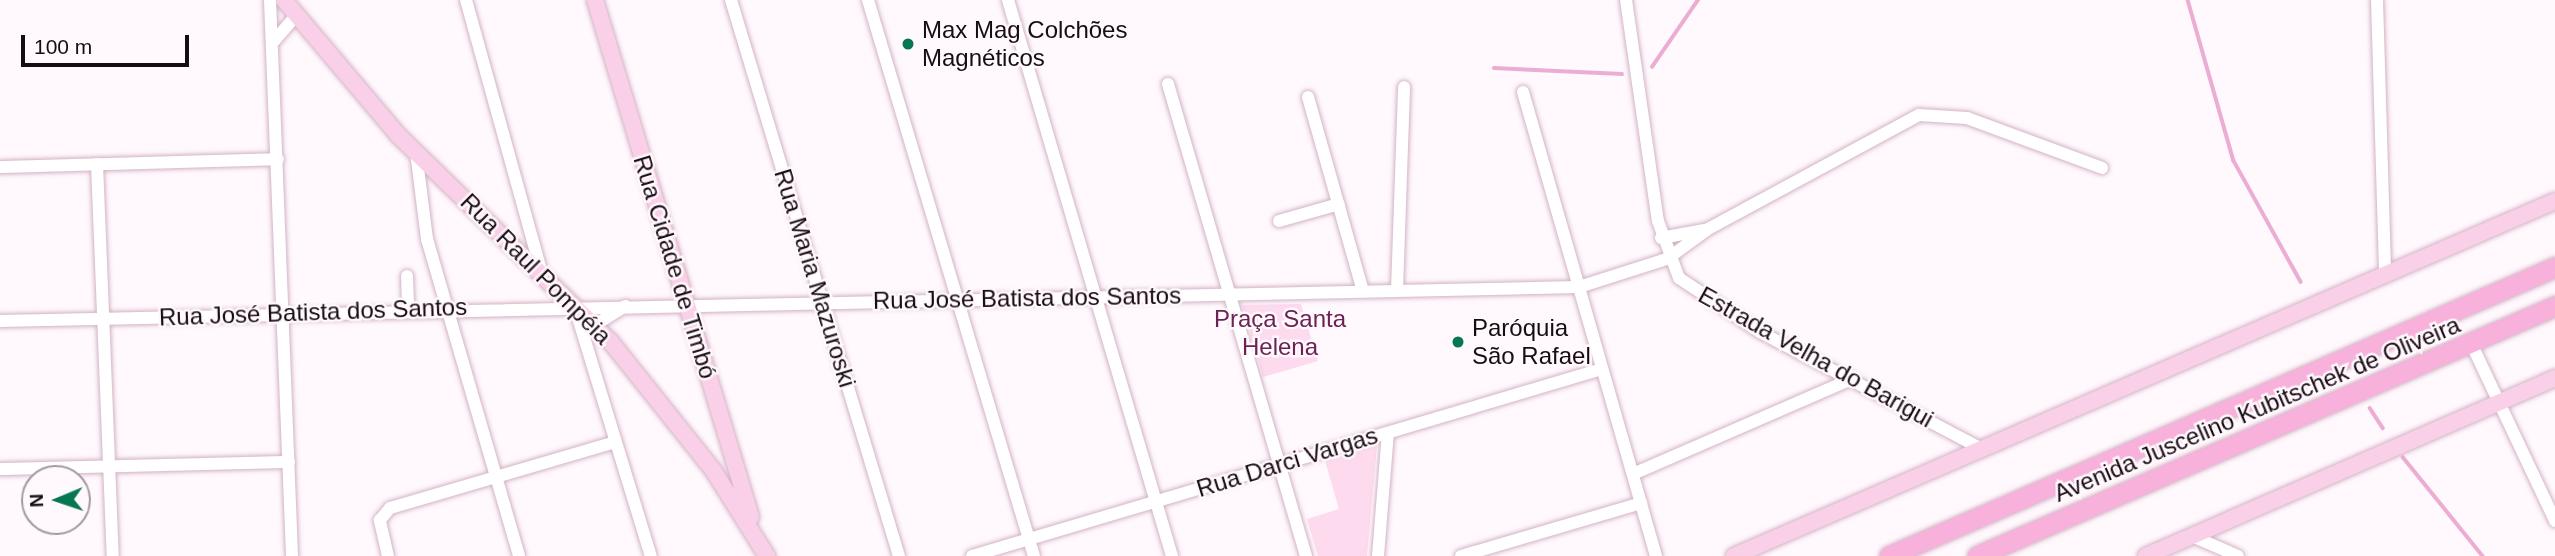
<!DOCTYPE html>
<meta charset="utf-8">
<style>
body{margin:0}
#map{position:relative;width:2555px;height:556px;overflow:hidden;background:#fff8fc;font-family:Helvetica,sans-serif}
div>[style]{position:absolute}
.green>*{inset:0;background:#fddaee}
.stream>*{height:3.5px;margin:-1.75px;padding:0 1.75px;transform-origin:1.75px;border-radius:1.75px;background:#ebadd3}
.roads{filter:drop-shadow(0 0 2px #d3b3c6) drop-shadow(0 0 2px #d3b3c6)}
.minor>*{height:12px;margin:-6px;padding:0 6px;transform-origin:6px;border-radius:6px;background:#fff}
.major>*{height:16px;margin:-8px;padding:0 8px;transform-origin:8px;border-radius:8px;background:#fad0e9}
.highway>*{height:19px;margin:-9.5px;padding:0 9.5px;transform-origin:9.5px;border-radius:9.5px;background:#f7b1db}
.dots>*{width:19px;height:19px;translate:-50% -50%;box-sizing:border-box;border:4px solid #fff8fc;border-radius:50%}
span{translate:-50% -50%;white-space:nowrap;text-align:center;line-height:1.15;-webkit-text-stroke:5px #fff8fc;paint-order:stroke}
.poi-label{font-size:24px;color:#170c13}
.left{translate:0 -50%;text-align:left}
.street-label{font-size:24px;color:#170c13}
.park-label{font-size:24px;color:#6a2353}
.north{position:absolute;left:21px;top:465px;width:70px;height:70px;box-sizing:border-box;background:#fff8fc;border:2px solid #a29a9f;border-radius:50%;rotate:268deg;font-size:19px;font-weight:700;line-height:28px;text-align:center;color:#170c13}
.north::after{content:'';display:block;margin:auto;width:24px;height:32px;background:#077752;clip-path:polygon(50% 0,100% 100%,50% 72%,0 100%)}
.scale{position:absolute;left:21px;top:35px;width:168px;height:32px;box-sizing:border-box;border:4px solid #170c13;border-top:0;padding-left:9px;font-size:21px;line-height:24px;white-space:nowrap;color:#170c13;-webkit-text-stroke:5px #fff8fc;paint-order:stroke}
</style>
<div id="map">
<div class="green">
<div style="clip-path:polygon(1301px 304px,1318px 361px,1263px 377px,1242px 305px)"></div>
<div style="clip-path:polygon(1377px 445px,1367px 556px,1318px 556px,1307px 519px,1339px 509px,1325px 461px)"></div>
</div>
<div class="stream">
<div style="left:2188px;top:0;width:167px;rotate:74.1deg"></div>
<div style="left:2234px;top:161px;width:138px;rotate:61deg"></div>
<div style="left:1652px;top:67px;width:81px;rotate:-55.5deg"></div>
<div style="left:1494px;top:68px;width:128px;rotate:2.7deg"></div>
<div style="left:2370px;top:408px;width:24px;rotate:57deg"></div>
<div style="left:2403px;top:457px;width:127px;rotate:51.1deg"></div>
</div>
<div class="roads">
<div class="minor">
<div style="left:270px;top:0;width:556px;rotate:87.73deg"></div>
<div style="left:466px;top:0;width:284px;rotate:74.5deg"></div>
<div style="left:731px;top:0;width:581px;rotate:73.19deg"></div>
<div style="left:868px;top:0;width:580px;rotate:73.38deg"></div>
<div style="left:1008px;top:0;width:580px;rotate:73.57deg"></div>
<div style="left:1626px;top:0;width:223px;rotate:81.8deg"></div>
<div style="left:1658px;top:221px;width:61px;rotate:69.8deg"></div>
<div style="left:1679px;top:278px;width:97px;rotate:33.7deg"></div>
<div style="left:1760px;top:332px;width:253px;rotate:27.8deg"></div>
<div style="left:2377px;top:0;width:275px;rotate:88.3deg"></div>
<div style="left:274px;top:41px;width:33px;rotate:-49deg"></div>
<div style="left:1168px;top:84px;width:492px;rotate:73.7deg"></div>
<div style="left:1523px;top:92px;width:483px;rotate:74deg"></div>
<div style="left:1308px;top:97px;width:202px;rotate:74.2deg"></div>
<div style="left:416px;top:152px;width:88px;rotate:82.8deg"></div>
<div style="left:427px;top:239px;width:330px;rotate:73.8deg"></div>
<div style="left:97px;top:164px;width:392px;rotate:87.7deg"></div>
<div style="left:0;top:167px;width:278px;rotate:-1.6deg"></div>
<div style="left:1279px;top:221px;width:62px;rotate:-15.8deg"></div>
<div style="left:1661px;top:238px;width:44px;rotate:-10.5deg"></div>
<div style="left:407px;top:276px;width:33px;rotate:88deg"></div>
<div style="left:1397px;top:290px;width:203px;rotate:-88deg"></div>
<div style="left:575px;top:308px;width:259px;rotate:73deg"></div>
<div style="left:0;top:321px;width:1579px;rotate:-1.23deg"></div>
<div style="left:1579px;top:287px;width:92px;rotate:-17.7deg"></div>
<div style="left:1667px;top:259px;width:51px;rotate:-36.2deg"></div>
<div style="left:1708px;top:229px;width:240px;rotate:-28.4deg"></div>
<div style="left:1919px;top:115px;width:48px;rotate:3.6deg"></div>
<div style="left:1967px;top:118px;width:144px;rotate:20.3deg"></div>
<div style="left:595px;top:325px;width:36px;rotate:-32deg"></div>
<div style="left:2471px;top:343px;width:197px;rotate:64.7deg"></div>
<div style="left:0;top:469px;width:289px;rotate:-1.4deg"></div>
<div style="left:1633px;top:474px;width:239px;rotate:-23.5deg"></div>
<div style="left:2192px;top:536px;width:50px;rotate:23.5deg"></div>
<div style="left:388px;top:556px;width:37px;rotate:-103deg"></div>
<div style="left:380px;top:520px;width:16px;rotate:-50deg"></div>
<div style="left:390px;top:508px;width:235px;rotate:-16.3deg"></div>
<div style="left:972px;top:556px;width:657px;rotate:-16.53deg"></div>
<div style="left:1378px;top:556px;width:123px;rotate:-85.4deg"></div>
<div style="left:1461px;top:556px;width:188px;rotate:-16.4deg"></div>
</div>
<div class="major">
<div style="left:284px;top:0;width:177px;rotate:49.8deg"></div>
<div style="left:398px;top:135px;width:296px;rotate:44.2deg"></div>
<div style="left:610px;top:341px;width:165px;rotate:51.4deg"></div>
<div style="left:713px;top:470px;width:102px;rotate:57.9deg"></div>
<div style="left:595px;top:0;width:540px;rotate:73.21deg"></div>
<div style="left:1734px;top:556px;width:894px;rotate:-23.38deg"></div>
<div style="left:2146px;top:556px;width:446px;rotate:-23.5deg"></div>
</div>
<div class="highway">
<div style="left:1889px;top:556px;width:726px;rotate:-23.46deg"></div>
<div style="left:1977px;top:556px;width:630px;rotate:-23.39deg"></div>
</div>
</div>
<div class="dots">
<div style="left:908px;top:44px;background:#077752"></div>
<div style="left:1458px;top:342px;background:#077752"></div>
</div>
<div class="poi-label">
<span class="left" style="left:922px;top:44px">Max Mag Colchões<br>Magnéticos</span>
<span class="left" style="left:1472px;top:342px">Paróquia<br>São Rafael</span>
</div>
<div class="street-label">
<span style="left:675px;top:267px;rotate:73deg">Rua Cidade de Timbó</span>
<span style="left:536px;top:269px;rotate:45deg">Rua Raul Pompéia</span>
<span style="left:815px;top:278px;rotate:73deg">Rua Maria Mazuroski</span>
<span style="left:1027px;top:298px;rotate:-1deg">Rua José Batista dos Santos</span>
<span style="left:313px;top:312px;rotate:-2deg">Rua José Batista dos Santos</span>
<span style="left:1816px;top:357px;rotate:29deg">Estrada Velha do Barigui</span>
<span style="left:2257px;top:409px;rotate:-23deg">Avenida Juscelino Kubitschek de Oliveira</span>
<span style="left:1287px;top:462px;rotate:-17deg">Rua Darci Vargas</span>
</div>
<div class="park-label">
<span style="left:1280px;top:333px">Praça Santa<br>Helena</span>
</div>
<div class="north">N</div>
<div class="scale">100 m</div>
</div>
